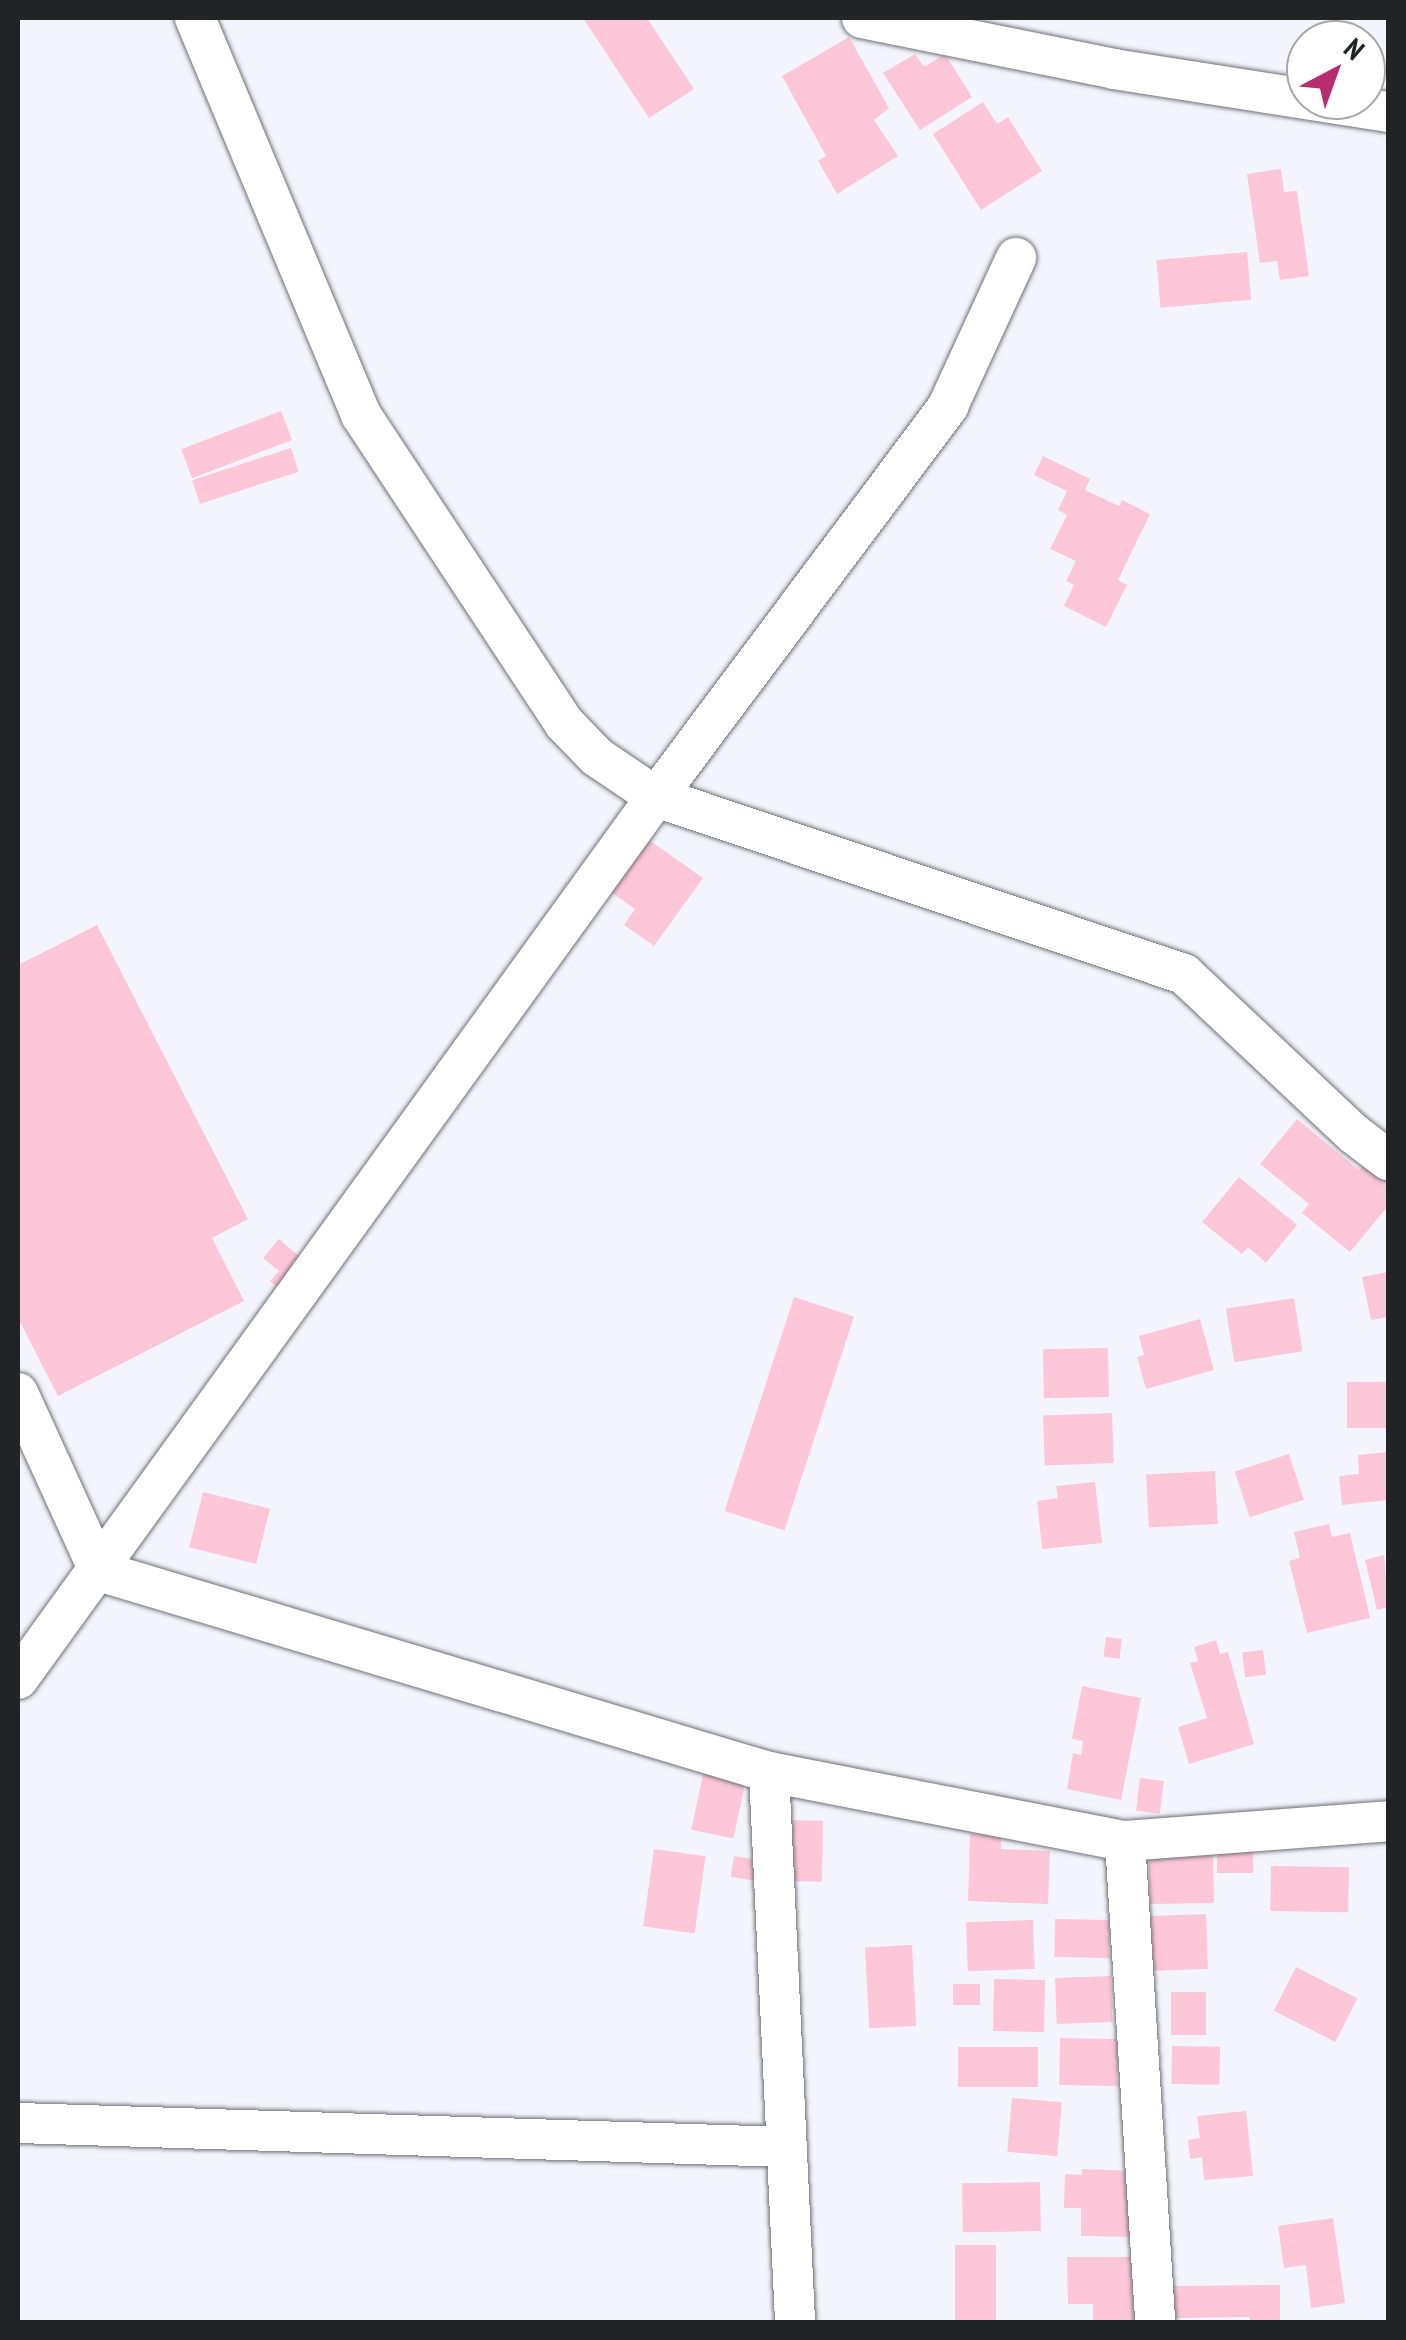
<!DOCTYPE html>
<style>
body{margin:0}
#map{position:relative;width:1406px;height:2340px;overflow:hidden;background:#f4f5fc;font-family:"PT Sans Narrow",sans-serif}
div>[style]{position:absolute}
.building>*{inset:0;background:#fdc6d9;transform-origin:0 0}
.roads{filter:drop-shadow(0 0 2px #6f7076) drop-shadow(0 0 2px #6f7076)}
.minor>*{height:40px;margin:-20px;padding:0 20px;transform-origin:20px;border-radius:20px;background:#fff}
span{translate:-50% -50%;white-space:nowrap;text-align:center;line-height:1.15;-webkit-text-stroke:8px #fff;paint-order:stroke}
.frame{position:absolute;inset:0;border:20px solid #222325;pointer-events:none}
.north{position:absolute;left:1286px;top:20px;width:100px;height:100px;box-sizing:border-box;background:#fff;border:2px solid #a7a7a8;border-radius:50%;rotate:41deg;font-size:28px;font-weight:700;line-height:40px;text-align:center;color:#222325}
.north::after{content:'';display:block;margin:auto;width:35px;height:45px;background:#b62e6f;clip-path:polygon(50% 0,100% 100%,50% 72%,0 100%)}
</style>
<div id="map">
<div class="building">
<div style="clip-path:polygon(583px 18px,647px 18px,694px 89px,649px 118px)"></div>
<div style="clip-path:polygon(849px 37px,889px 108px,874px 120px,898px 156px,837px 194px,818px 161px,826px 156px,782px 76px)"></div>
<div style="clip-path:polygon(915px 54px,924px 67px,945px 54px,972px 97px,920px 130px,883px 73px)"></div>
<div style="clip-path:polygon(983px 102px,997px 124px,1008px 117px,1042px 171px,981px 210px,933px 134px)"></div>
<div style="clip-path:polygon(1281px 169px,1284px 192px,1297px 191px,1309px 276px,1280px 280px,1277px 261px,1260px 263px,1247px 174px)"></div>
<div style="left:1247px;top:252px;width:48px;height:91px;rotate:85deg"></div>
<div style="left:281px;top:411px;width:31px;height:107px;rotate:69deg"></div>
<div style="left:291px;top:448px;width:25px;height:104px;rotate:72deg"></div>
<div style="clip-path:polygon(1043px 456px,1090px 479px,1085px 490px,1119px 506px,1122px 500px,1150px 514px,1118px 580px,1127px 585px,1106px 627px,1064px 606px,1074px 585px,1066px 581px,1076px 561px,1050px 549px,1067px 515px,1058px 510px,1067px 491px,1034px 475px)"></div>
<div style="clip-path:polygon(649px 840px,703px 878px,654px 946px,624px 925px,635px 909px,611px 892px)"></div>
<div style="clip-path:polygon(97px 925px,248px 1219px,212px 1238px,244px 1301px,58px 1396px,18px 1318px,18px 965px)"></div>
<div style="clip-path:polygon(1297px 1119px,1359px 1170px,1368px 1161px,1388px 1178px,1388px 1206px,1350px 1252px,1302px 1213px,1309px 1204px,1260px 1164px)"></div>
<div style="clip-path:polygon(1239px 1177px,1297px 1225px,1266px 1263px,1248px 1247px,1242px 1254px,1202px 1222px)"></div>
<div style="clip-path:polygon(279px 1239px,308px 1264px,284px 1293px,270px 1281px,279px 1271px,263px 1258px)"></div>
<div style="clip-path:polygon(1388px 1272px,1388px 1317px,1371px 1320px,1362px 1277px)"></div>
<div style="left:794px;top:1297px;width:63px;height:225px;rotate:18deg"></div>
<div style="left:1294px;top:1298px;width:54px;height:69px;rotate:81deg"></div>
<div style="clip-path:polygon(1200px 1319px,1214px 1370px,1146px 1389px,1137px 1357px,1144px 1355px,1139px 1336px)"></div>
<div style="left:1108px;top:1348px;width:49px;height:65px;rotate:89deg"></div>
<div style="left:1388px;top:1382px;width:46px;height:41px;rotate:90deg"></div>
<div style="left:1112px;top:1413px;width:50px;height:69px;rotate:88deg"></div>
<div style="clip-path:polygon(1388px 1452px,1388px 1500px,1342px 1505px,1339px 1476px,1359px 1474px,1358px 1455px)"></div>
<div style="left:1289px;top:1454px;width:48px;height:57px;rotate:72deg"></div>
<div style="left:1215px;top:1471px;width:53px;height:69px;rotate:87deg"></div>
<div style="clip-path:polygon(1095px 1482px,1102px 1543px,1042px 1549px,1037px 1501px,1058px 1498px,1056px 1486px)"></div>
<div style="left:203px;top:1492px;width:69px;height:57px;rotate:14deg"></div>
<div style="clip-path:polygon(1329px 1524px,1332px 1537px,1350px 1533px,1370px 1618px,1307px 1633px,1289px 1561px,1300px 1558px,1294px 1532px)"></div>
<div style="clip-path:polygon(1384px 1555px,1388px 1607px,1377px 1610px,1365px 1560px)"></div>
<div style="left:1106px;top:1637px;width:16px;height:20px;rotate:7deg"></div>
<div style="clip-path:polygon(1216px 1640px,1220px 1654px,1228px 1652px,1254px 1744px,1189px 1764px,1178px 1727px,1207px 1718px,1190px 1663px,1198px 1661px,1194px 1647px)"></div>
<div style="left:1263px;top:1650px;width:25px;height:21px;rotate:83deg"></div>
<div style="clip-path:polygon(1082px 1686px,1141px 1698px,1121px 1800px,1067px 1789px,1073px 1753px,1081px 1755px,1083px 1741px,1072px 1739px)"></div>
<div style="left:704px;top:1770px;width:43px;height:61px;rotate:12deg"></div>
<div style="left:1140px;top:1778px;width:24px;height:33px;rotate:7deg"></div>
<div style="left:783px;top:1820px;width:40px;height:61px;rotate:1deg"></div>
<div style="clip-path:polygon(970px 1834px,1001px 1835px,1001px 1849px,1050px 1851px,1048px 1904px,968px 1901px)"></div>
<div style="left:1217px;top:1844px;width:36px;height:29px"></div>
<div style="left:654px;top:1849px;width:52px;height:78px;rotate:8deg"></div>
<div style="left:1213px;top:1850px;width:53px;height:64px;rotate:89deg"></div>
<div style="left:734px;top:1856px;width:25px;height:21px;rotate:9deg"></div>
<div style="left:1271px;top:1866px;width:78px;height:45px;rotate:1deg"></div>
<div style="left:1206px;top:1914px;width:55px;height:56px;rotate:88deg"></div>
<div style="left:1055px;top:1919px;width:55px;height:38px;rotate:1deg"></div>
<div style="left:1033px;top:1920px;width:49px;height:67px;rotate:88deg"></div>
<div style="left:912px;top:1945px;width:81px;height:47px;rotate:87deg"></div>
<div style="left:1296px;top:1967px;width:69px;height:49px;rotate:27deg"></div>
<div style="left:1111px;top:1976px;width:46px;height:56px;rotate:88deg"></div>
<div style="left:994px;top:1979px;width:51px;height:52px;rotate:1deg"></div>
<div style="left:953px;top:1984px;width:27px;height:21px"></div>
<div style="left:1171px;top:1992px;width:35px;height:43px"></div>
<div style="left:1060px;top:2038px;width:58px;height:47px;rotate:1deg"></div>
<div style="left:1172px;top:2046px;width:48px;height:38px;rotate:1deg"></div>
<div style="left:958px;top:2047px;width:80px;height:40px"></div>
<div style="left:1012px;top:2098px;width:50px;height:54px;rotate:5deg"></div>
<div style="clip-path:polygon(1246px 2111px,1253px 2176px,1204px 2180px,1202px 2157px,1190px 2159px,1188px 2140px,1200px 2138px,1197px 2116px)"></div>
<div style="clip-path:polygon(1082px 2169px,1137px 2171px,1135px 2237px,1081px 2236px,1081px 2208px,1064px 2208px,1065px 2174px,1082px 2175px)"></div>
<div style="left:1040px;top:2182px;width:49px;height:78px;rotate:89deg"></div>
<div style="clip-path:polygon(1333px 2218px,1345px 2303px,1311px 2308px,1306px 2265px,1284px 2268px,1278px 2226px)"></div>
<div style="left:955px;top:2245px;width:41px;height:77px"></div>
<div style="clip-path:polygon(1067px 2257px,1143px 2257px,1144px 2322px,1093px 2322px,1093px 2304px,1068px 2304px)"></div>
<div style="clip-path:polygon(1280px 2285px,1280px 2322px,1250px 2322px,1250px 2317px,1173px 2318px,1172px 2286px)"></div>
</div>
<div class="roads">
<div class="minor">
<div style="left:195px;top:18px;width:430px;rotate:67.3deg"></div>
<div style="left:361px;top:415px;width:369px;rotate:56.6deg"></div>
<div style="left:564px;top:723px;width:47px;rotate:45.9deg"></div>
<div style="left:597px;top:757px;width:71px;rotate:34.1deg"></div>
<div style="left:656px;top:797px;width:557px;rotate:18.53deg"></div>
<div style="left:1184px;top:974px;width:233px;rotate:43.3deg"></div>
<div style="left:1354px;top:1134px;width:43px;rotate:37.4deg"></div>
<div style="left:862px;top:18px;width:257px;rotate:11.4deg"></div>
<div style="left:1114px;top:69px;width:277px;rotate:8.9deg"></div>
<div style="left:18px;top:1393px;width:196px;rotate:65.5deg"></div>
<div style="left:99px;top:1571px;width:700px;rotate:16.7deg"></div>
<div style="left:769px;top:1772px;width:363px;rotate:11deg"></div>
<div style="left:1125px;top:1841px;width:264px;rotate:-4.3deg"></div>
<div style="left:18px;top:1679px;width:1089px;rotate:-54.12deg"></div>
<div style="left:656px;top:797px;width:488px;rotate:-53.2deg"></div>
<div style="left:948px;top:406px;width:163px;rotate:-65.3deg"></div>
<div style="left:769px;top:1772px;width:551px;rotate:87.29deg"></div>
<div style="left:1125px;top:1841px;width:482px;rotate:86.4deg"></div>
<div style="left:18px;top:2123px;width:769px;rotate:1.79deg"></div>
</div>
</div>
<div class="frame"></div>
<div class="north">N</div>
</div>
